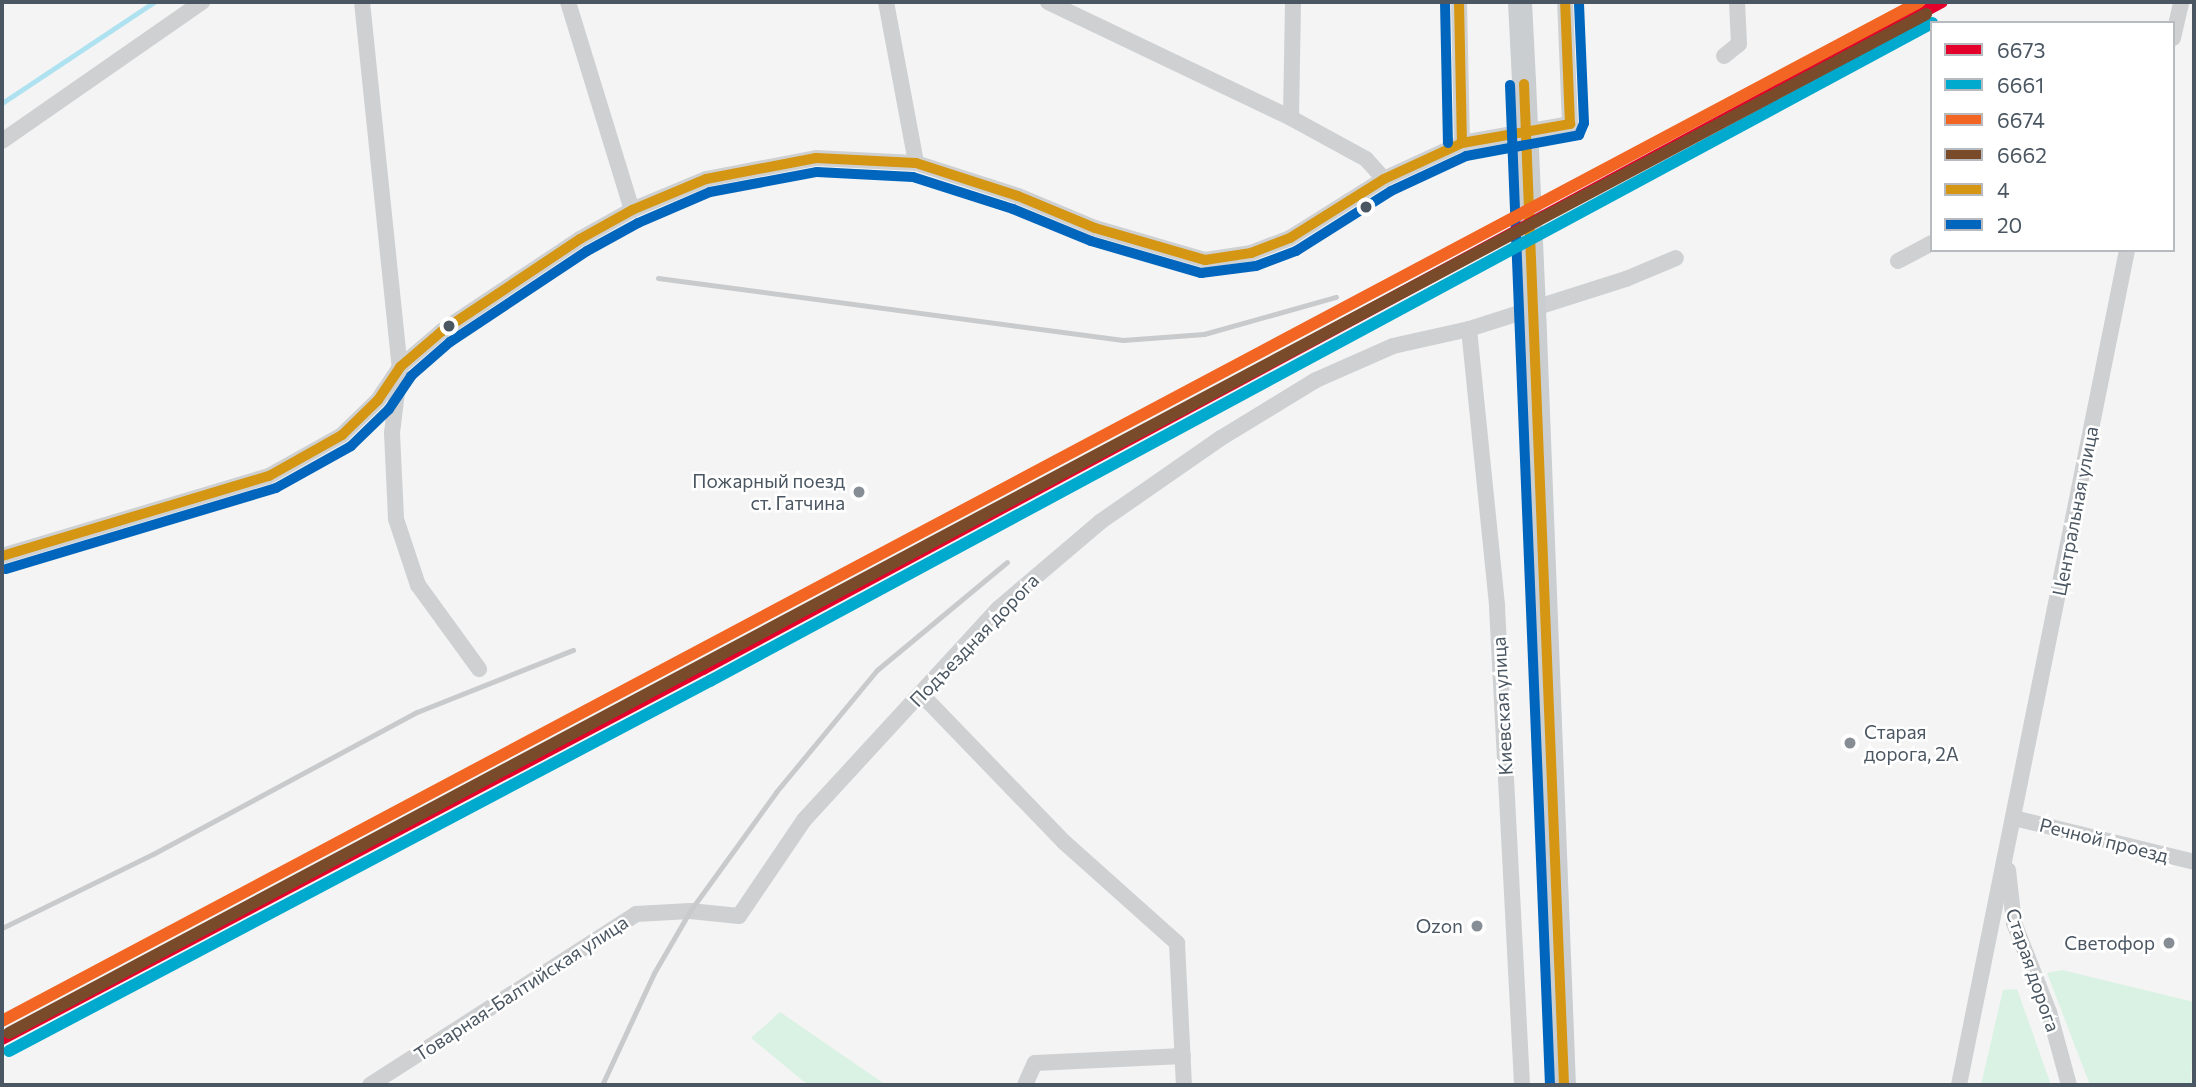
<!DOCTYPE html>
<meta charset="utf-8">
<style>
body{margin:0}
#map{position:relative;width:2196px;height:1087px;overflow:hidden;background:#f4f4f4;font-family:Commissioner,sans-serif}
div>[style]{position:absolute}
.green>*{inset:0;background:#d9f2e3}
.stream>*{height:5px;margin:-2.5px;padding:0 2.5px;transform-origin:2.5px;border-radius:2.5px;background:#aee2f0}
.minor>*{height:16px;margin:-8px;padding:0 8px;transform-origin:8px;border-radius:8px;background:#ced0d2}
.primary>*{height:24px;margin:-12px;padding:0 12px;transform-origin:12px;border-radius:12px;background:#caced1}
.rail>*{height:5px;margin:-2.5px;padding:0 2.5px;transform-origin:2.5px;border-radius:2.5px;background:#c9cacc}
.primary-bridge>*{height:24px;margin:-12px;padding:0 12px;transform-origin:12px;border-radius:12px;background:#caced1}
.bus-1>*{height:10px;margin:-5px;padding:0 5px;transform-origin:5px;border-radius:5px;background:#d49613}
.bus-2>*{height:10px;margin:-5px;padding:0 5px;transform-origin:5px;border-radius:5px;background:#0065bd}
.rail-1>*{height:12px;margin:-6px;padding:0 6px;transform-origin:6px;border-radius:6px;background:#e4002b}
.rail-2>*{height:12px;margin:-6px;padding:0 6px;transform-origin:6px;border-radius:6px;background:#00a9ce}
.rail-3>*{height:12px;margin:-6px;padding:0 6px;transform-origin:6px;border-radius:6px;background:#f26522}
.rail-4>*{height:12px;margin:-6px;padding:0 6px;transform-origin:6px;border-radius:6px;background:#7a4b2a}
.dots>*{width:19px;height:19px;translate:-50% -50%;box-sizing:border-box;border:4px solid #fff;border-radius:50%}
span{translate:-50% -50%;white-space:nowrap;text-align:center;line-height:1.15;-webkit-text-stroke:5px #fff;paint-order:stroke}
.poi-label{font-size:19px;color:#4a5661}
.right{translate:-100% -50%;text-align:right}
.left{translate:0 -50%;text-align:left}
.street-label{font-size:19px;color:#4a5661}
.frame{position:absolute;inset:0;border:4px solid #4a5661;pointer-events:none}
.legend{position:absolute;left:1930px;top:21px;width:245px;height:231px;box-sizing:border-box;background:#fff;border:2px solid #b7bbc0;margin:0;padding:9px 12px;list-style:none;font-size:21px;color:#4a5661}
.legend li{display:flex;align-items:center;gap:14px;height:35px}
.legend b{width:35px;border:2px solid #b7bbc0}
</style>
<div id="map">
<div class="green">
<div style="clip-path:polygon(2062px 970px,2194px 1002px,2191px 1085px,2090px 1085px,2047px 973px)"></div>
<div style="clip-path:polygon(2017px 989px,2051px 1085px,1981px 1085px,2003px 990px)"></div>
<div style="clip-path:polygon(780px 1012px,886px 1085px,808px 1085px,751px 1038px)"></div>
</div>
<div class="stream">
<div style="left:2px;top:103px;width:182px;rotate:-33.6deg"></div>
</div>
<div class="minor">
<div style="left:362px;top:2px;width:367px;rotate:84.1deg"></div>
<div style="left:400px;top:367px;width:66px;rotate:96.9deg"></div>
<div style="left:392px;top:433px;width:86px;rotate:87.3deg"></div>
<div style="left:396px;top:519px;width:70px;rotate:71.6deg"></div>
<div style="left:418px;top:585px;width:104px;rotate:54deg"></div>
<div style="left:568px;top:2px;width:218px;rotate:72.9deg"></div>
<div style="left:886px;top:2px;width:164px;rotate:79.4deg"></div>
<div style="left:1048px;top:2px;width:269px;rotate:25.5deg"></div>
<div style="left:1291px;top:118px;width:85px;rotate:28.7deg"></div>
<div style="left:1366px;top:159px;width:27px;rotate:48deg"></div>
<div style="left:1459px;top:2px;width:141px;rotate:88.8deg"></div>
<div style="left:2173px;top:38px;width:37px;rotate:-77deg"></div>
<div style="left:1724px;top:56px;width:19px;rotate:-39deg"></div>
<div style="left:1739px;top:44px;width:42px;rotate:-92.7deg"></div>
<div style="left:1291px;top:118px;width:116px;rotate:-89deg"></div>
<div style="left:2px;top:141px;width:244px;rotate:-34.8deg"></div>
<div style="left:1898px;top:261px;width:38px;rotate:-28deg"></div>
<div style="left:1469px;top:329px;width:279px;rotate:84.2deg"></div>
<div style="left:1497px;top:607px;width:479px;rotate:87deg"></div>
<div style="left:2px;top:556px;width:279px;rotate:-16.7deg"></div>
<div style="left:269px;top:476px;width:84px;rotate:-29.3deg"></div>
<div style="left:342px;top:435px;width:50px;rotate:-44.2deg"></div>
<div style="left:378px;top:400px;width:40px;rotate:-56deg"></div>
<div style="left:400px;top:367px;width:55px;rotate:-40.6deg"></div>
<div style="left:442px;top:331px;width:166px;rotate:-33.7deg"></div>
<div style="left:580px;top:239px;width:60px;rotate:-29.1deg"></div>
<div style="left:632px;top:210px;width:80px;rotate:-22.7deg"></div>
<div style="left:706px;top:179px;width:112px;rotate:-10.8deg"></div>
<div style="left:816px;top:158px;width:100px;rotate:2.9deg"></div>
<div style="left:916px;top:163px;width:107px;rotate:17.9deg"></div>
<div style="left:1018px;top:196px;width:83px;rotate:22.6deg"></div>
<div style="left:1095px;top:228px;width:115px;rotate:16.2deg"></div>
<div style="left:1205px;top:260px;width:47px;rotate:-8.7deg"></div>
<div style="left:1251px;top:253px;width:42px;rotate:-21deg"></div>
<div style="left:1290px;top:238px;width:111px;rotate:-32.1deg"></div>
<div style="left:1384px;top:179px;width:86px;rotate:-24.8deg"></div>
<div style="left:1462px;top:143px;width:110px;rotate:-10deg"></div>
<div style="left:1570px;top:124px;width:122px;rotate:-92.3deg"></div>
<div style="left:922px;top:695px;width:204px;rotate:46deg"></div>
<div style="left:1064px;top:842px;width:152px;rotate:41.8deg"></div>
<div style="left:1177px;top:943px;width:142px;rotate:87.2deg"></div>
<div style="left:2014px;top:818px;width:185px;rotate:13.7deg"></div>
<div style="left:2008px;top:870px;width:53px;rotate:83.5deg"></div>
<div style="left:2014px;top:923px;width:96px;rotate:68.5deg"></div>
<div style="left:2049px;top:1012px;width:76px;rotate:74.7deg"></div>
<div style="left:370px;top:1085px;width:316px;rotate:-32.7deg"></div>
<div style="left:636px;top:914px;width:54px;rotate:-3.2deg"></div>
<div style="left:690px;top:911px;width:49px;rotate:5.8deg"></div>
<div style="left:739px;top:916px;width:116px;rotate:-55.9deg"></div>
<div style="left:804px;top:820px;width:288px;rotate:-47.4deg"></div>
<div style="left:999px;top:608px;width:133px;rotate:-40.4deg"></div>
<div style="left:1100px;top:522px;width:147px;rotate:-34.8deg"></div>
<div style="left:1221px;top:438px;width:111px;rotate:-31.4deg"></div>
<div style="left:1316px;top:380px;width:84px;rotate:-23.8deg"></div>
<div style="left:1393px;top:346px;width:78px;rotate:-12.6deg"></div>
<div style="left:1469px;top:329px;width:165px;rotate:-17.7deg"></div>
<div style="left:1626px;top:279px;width:54px;rotate:-22.8deg"></div>
<div style="left:1025px;top:1085px;width:24px;rotate:-66deg"></div>
<div style="left:1035px;top:1063px;width:148px;rotate:-2.7deg"></div>
<div style="left:1959px;top:1085px;width:852px;rotate:-78.62deg"></div>
</div>
<div class="primary">
<div style="left:1520px;top:2px;width:79px;rotate:87.1deg"></div>
<div style="left:1535px;top:335px;width:751px;rotate:87.79deg"></div>
</div>
<div class="rail">
<div style="left:658px;top:278px;width:469px;rotate:7.6deg"></div>
<div style="left:1123px;top:340px;width:81px;rotate:-4.2deg"></div>
<div style="left:1204px;top:334px;width:137px;rotate:-15.7deg"></div>
<div style="left:2px;top:928px;width:168px;rotate:-26.1deg"></div>
<div style="left:153px;top:854px;width:300px;rotate:-28.3deg"></div>
<div style="left:417px;top:712px;width:168px;rotate:-21.7deg"></div>
<div style="left:602px;top:1085px;width:123px;rotate:-65.1deg"></div>
<div style="left:654px;top:973px;width:72px;rotate:-59.9deg"></div>
<div style="left:690px;top:911px;width:147px;rotate:-54.1deg"></div>
<div style="left:776px;top:792px;width:158px;rotate:-50.4deg"></div>
<div style="left:877px;top:670px;width:169px;rotate:-39.7deg"></div>
</div>
<div class="primary-bridge">
<div style="left:1524px;top:81px;width:254px;rotate:87.5deg"></div>
</div>
<div class="bus-1">
<div style="left:1459px;top:2px;width:141px;rotate:88.8deg"></div>
<div style="left:1524px;top:84px;width:1002px;rotate:87.71deg"></div>
<div style="left:2px;top:556px;width:279px;rotate:-16.7deg"></div>
<div style="left:269px;top:476px;width:84px;rotate:-29.3deg"></div>
<div style="left:342px;top:435px;width:50px;rotate:-44.2deg"></div>
<div style="left:378px;top:400px;width:40px;rotate:-56deg"></div>
<div style="left:400px;top:367px;width:55px;rotate:-40.6deg"></div>
<div style="left:442px;top:331px;width:166px;rotate:-33.7deg"></div>
<div style="left:580px;top:239px;width:60px;rotate:-29.1deg"></div>
<div style="left:632px;top:210px;width:80px;rotate:-22.7deg"></div>
<div style="left:706px;top:179px;width:112px;rotate:-10.8deg"></div>
<div style="left:816px;top:158px;width:100px;rotate:2.9deg"></div>
<div style="left:916px;top:163px;width:107px;rotate:17.9deg"></div>
<div style="left:1018px;top:196px;width:83px;rotate:22.6deg"></div>
<div style="left:1095px;top:228px;width:115px;rotate:16.2deg"></div>
<div style="left:1205px;top:260px;width:47px;rotate:-8.7deg"></div>
<div style="left:1251px;top:253px;width:42px;rotate:-21deg"></div>
<div style="left:1290px;top:238px;width:111px;rotate:-32.1deg"></div>
<div style="left:1384px;top:179px;width:86px;rotate:-24.8deg"></div>
<div style="left:1462px;top:143px;width:110px;rotate:-10deg"></div>
<div style="left:1570px;top:124px;width:122px;rotate:-92.3deg"></div>
</div>
<div class="bus-2">
<div style="left:1445px;top:2px;width:141px;rotate:88.8deg"></div>
<div style="left:1510px;top:85px;width:1001px;rotate:87.71deg"></div>
<div style="left:6px;top:569px;width:282px;rotate:-16.7deg"></div>
<div style="left:276px;top:488px;width:86px;rotate:-29.2deg"></div>
<div style="left:351px;top:446px;width:53px;rotate:-44.2deg"></div>
<div style="left:389px;top:409px;width:40px;rotate:-56deg"></div>
<div style="left:411px;top:376px;width:52px;rotate:-41.1deg"></div>
<div style="left:450px;top:342px;width:164px;rotate:-33.6deg"></div>
<div style="left:587px;top:251px;width:58px;rotate:-28.8deg"></div>
<div style="left:638px;top:223px;width:78px;rotate:-23.3deg"></div>
<div style="left:710px;top:192px;width:109px;rotate:-10.6deg"></div>
<div style="left:817px;top:172px;width:96px;rotate:3deg"></div>
<div style="left:913px;top:177px;width:105px;rotate:17.7deg"></div>
<div style="left:1013px;top:209px;width:84px;rotate:22.3deg"></div>
<div style="left:1091px;top:241px;width:115px;rotate:16.2deg"></div>
<div style="left:1201px;top:273px;width:55px;rotate:-7.3deg"></div>
<div style="left:1256px;top:266px;width:43px;rotate:-20.6deg"></div>
<div style="left:1296px;top:251px;width:112px;rotate:-32.3deg"></div>
<div style="left:1391px;top:191px;width:83px;rotate:-25deg"></div>
<div style="left:1466px;top:156px;width:115px;rotate:-10.5deg"></div>
<div style="left:1579px;top:135px;width:13px;rotate:-67deg"></div>
<div style="left:1584px;top:123px;width:121px;rotate:-92.4deg"></div>
</div>
<div class="rail-1">
<div style="left:2px;top:1039px;width:793px;rotate:-27.83deg"></div>
<div style="left:703px;top:669px;width:1407px;rotate:-28.3deg"></div>
</div>
<div class="rail-2">
<div style="left:9px;top:1051px;width:793px;rotate:-27.83deg"></div>
<div style="left:710px;top:681px;width:1388px;rotate:-28.3deg"></div>
</div>
<div class="rail-3">
<div style="left:2px;top:1021px;width:2171px;rotate:-27.99deg"></div>
</div>
<div class="rail-4">
<div style="left:9px;top:1033px;width:2171px;rotate:-27.99deg"></div>
</div>
<div class="dots">
<div style="left:1366px;top:207px;background:#4a5661"></div>
<div style="left:449px;top:326px;background:#4a5661"></div>
<div style="left:859px;top:492px;background:#868d94"></div>
<div style="left:1850px;top:743px;background:#868d94"></div>
<div style="left:1477px;top:926px;background:#868d94"></div>
<div style="left:2169px;top:943px;background:#868d94"></div>
</div>
<div class="poi-label">
<span class="right" style="left:845px;top:492px">Пожарный поезд<br>ст. Гатчина</span>
<span class="left" style="left:1864px;top:743px">Старая<br>дорога, 2А</span>
<span class="right" style="left:1463px;top:926px">Ozon</span>
<span class="right" style="left:2155px;top:943px">Светофор</span>
</div>
<div class="street-label">
<span style="left:2075px;top:511px;rotate:-79deg">Центральная улица</span>
<span style="left:974px;top:640px;rotate:-46deg">Подъездная дорога</span>
<span style="left:1502px;top:706px;rotate:-93deg">Киевская улица</span>
<span style="left:2104px;top:840px;rotate:14deg">Речной проезд</span>
<span style="left:2033px;top:970px;rotate:71deg">Старая дорога</span>
<span style="left:521px;top:988px;rotate:-33deg">Товарная-Балтийская улица</span>
</div>
<div class="frame"></div>
<ul class="legend">
<li><b style="height:9px;background:#e4002b"></b>6673</li>
<li><b style="height:9px;background:#00a9ce"></b>6661</li>
<li><b style="height:9px;background:#f26522"></b>6674</li>
<li><b style="height:9px;background:#7a4b2a"></b>6662</li>
<li><b style="height:9px;background:#d49613"></b>4</li>
<li><b style="height:9px;background:#0065bd"></b>20</li>
</ul>
</div>
